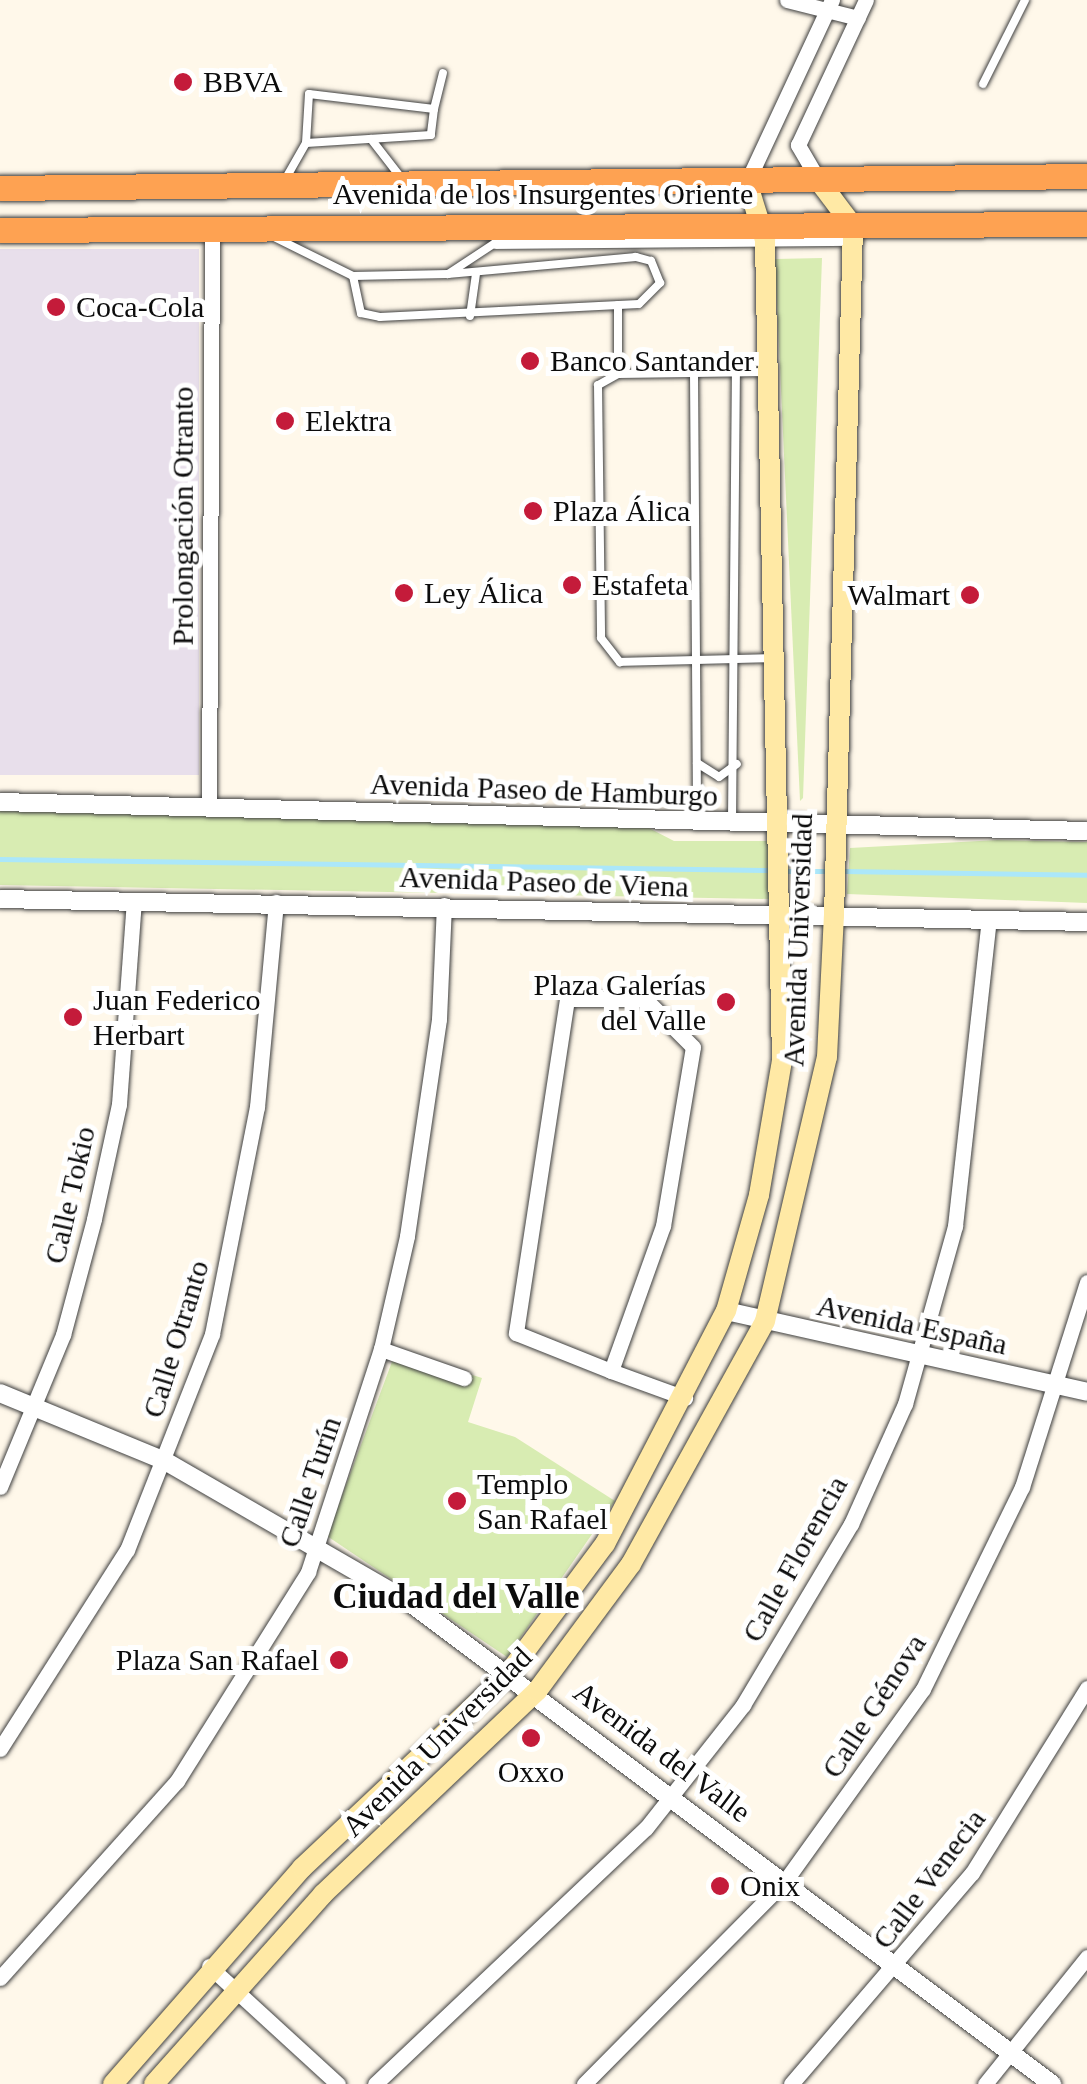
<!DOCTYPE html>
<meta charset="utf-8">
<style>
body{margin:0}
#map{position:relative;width:1087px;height:2084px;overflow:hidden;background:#fff8ea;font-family:Georgia,serif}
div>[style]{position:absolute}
.industrial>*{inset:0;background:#e8dfeb;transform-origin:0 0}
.green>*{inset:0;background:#d8ecb2}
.stream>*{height:5px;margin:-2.5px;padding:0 2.5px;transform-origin:2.5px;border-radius:2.5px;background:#abe7fa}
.roads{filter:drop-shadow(0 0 2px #3f3f3f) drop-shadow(0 0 2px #3f3f3f)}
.service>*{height:8px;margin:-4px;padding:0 4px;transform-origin:4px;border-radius:4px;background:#fff}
.pedestrian>*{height:11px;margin:-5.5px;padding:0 5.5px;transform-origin:5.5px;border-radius:5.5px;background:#fff}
.minor>*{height:15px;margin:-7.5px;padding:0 7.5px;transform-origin:7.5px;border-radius:7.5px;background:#fff}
.tertiary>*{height:18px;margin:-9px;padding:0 9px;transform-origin:9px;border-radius:9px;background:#fff}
.secondary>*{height:20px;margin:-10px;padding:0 10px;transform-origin:10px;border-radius:10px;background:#ffe9a5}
.trunk>*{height:25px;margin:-12.5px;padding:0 12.5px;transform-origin:12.5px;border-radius:12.5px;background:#fea252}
.dots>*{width:28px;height:28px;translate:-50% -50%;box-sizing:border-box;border:5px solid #fff;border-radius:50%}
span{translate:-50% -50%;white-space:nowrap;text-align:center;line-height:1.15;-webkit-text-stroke:10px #fff;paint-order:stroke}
.poi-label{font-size:30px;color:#0c0c0c}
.left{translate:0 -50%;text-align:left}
.right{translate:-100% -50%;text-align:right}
.street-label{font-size:30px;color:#0c0c0c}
.quarter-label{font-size:35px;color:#0c0c0c;font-weight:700}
</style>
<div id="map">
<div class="industrial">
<div style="left:199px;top:249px;width:526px;height:199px;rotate:90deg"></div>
</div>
<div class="green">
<div style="clip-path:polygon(822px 258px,803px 798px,800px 801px,775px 259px)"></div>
<div style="clip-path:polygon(0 811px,645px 826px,674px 841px,771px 841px,770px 899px,0 885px)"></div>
<div style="clip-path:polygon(998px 840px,1087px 842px,1087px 903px,847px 894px,850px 848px)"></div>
<div style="clip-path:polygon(396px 1351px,482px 1378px,468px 1422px,515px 1437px,615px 1501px,507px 1657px,327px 1536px)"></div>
</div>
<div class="stream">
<div style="left:0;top:859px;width:772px;rotate:0.82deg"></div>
<div style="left:783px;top:871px;width:49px"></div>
<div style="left:843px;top:871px;width:244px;rotate:0.9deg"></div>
</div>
<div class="roads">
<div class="service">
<div style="left:983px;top:84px;width:94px;rotate:-63.4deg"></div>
<div style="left:309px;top:94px;width:126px;rotate:6.8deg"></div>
<div style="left:434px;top:109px;width:26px;rotate:97deg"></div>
<div style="left:431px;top:135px;width:125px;rotate:176.3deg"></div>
<div style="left:306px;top:143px;width:49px;rotate:-86.5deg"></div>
<div style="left:434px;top:109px;width:37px;rotate:-76deg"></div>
<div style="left:371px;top:139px;width:51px;rotate:52.2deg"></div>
<div style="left:286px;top:178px;width:40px;rotate:-60.3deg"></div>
<div style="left:272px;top:236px;width:90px;rotate:26.3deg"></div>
<div style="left:353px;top:276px;width:95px;rotate:-1.2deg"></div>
<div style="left:448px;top:274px;width:60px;rotate:-33.4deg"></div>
<div style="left:353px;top:276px;width:38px;rotate:78deg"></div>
<div style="left:361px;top:313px;width:19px;rotate:12deg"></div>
<div style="left:380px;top:317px;width:259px;rotate:-2.9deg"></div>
<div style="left:639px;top:304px;width:30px;rotate:-45deg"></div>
<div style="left:660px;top:283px;width:24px;rotate:-112deg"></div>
<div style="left:651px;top:261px;width:16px;rotate:-165deg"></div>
<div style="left:636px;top:257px;width:189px;rotate:174.8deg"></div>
<div style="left:470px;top:316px;width:42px;rotate:-81.9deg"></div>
<div style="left:766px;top:372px;width:148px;rotate:179.2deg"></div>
<div style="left:618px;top:374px;width:23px;rotate:151deg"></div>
<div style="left:598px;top:385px;width:253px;rotate:89.3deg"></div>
<div style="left:601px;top:638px;width:31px;rotate:52deg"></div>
<div style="left:620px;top:662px;width:152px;rotate:-1.5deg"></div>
<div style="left:694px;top:373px;width:445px;rotate:89.6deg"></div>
<div style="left:618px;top:374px;width:69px;rotate:-90deg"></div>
<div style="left:697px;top:763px;width:26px;rotate:32deg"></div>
<div style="left:719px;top:777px;width:22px;rotate:-36deg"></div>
<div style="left:732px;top:822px;width:450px;rotate:-89.5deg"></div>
</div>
<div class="pedestrian">
<div style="left:496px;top:243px;width:357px;rotate:-0.5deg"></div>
</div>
<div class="minor">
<div style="left:787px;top:0;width:73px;rotate:14.2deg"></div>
<div style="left:819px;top:181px;width:42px;rotate:-120.3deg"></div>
<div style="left:798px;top:145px;width:160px;rotate:-64.9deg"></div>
<div style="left:747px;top:182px;width:201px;rotate:-65deg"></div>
<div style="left:209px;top:806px;width:580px;rotate:-89.7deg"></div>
<div style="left:381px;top:1349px;width:88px;rotate:19.3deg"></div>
<div style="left:611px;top:1371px;width:154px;rotate:-70.3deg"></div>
<div style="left:663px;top:1226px;width:181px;rotate:-80.5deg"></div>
<div style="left:693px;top:1047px;width:68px;rotate:-135deg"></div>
<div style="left:645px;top:999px;width:78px;rotate:180deg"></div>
<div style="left:567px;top:999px;width:338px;rotate:98.7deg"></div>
<div style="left:516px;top:1333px;width:102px;rotate:21.8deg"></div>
<div style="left:611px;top:1371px;width:79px;rotate:20deg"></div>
<div style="left:0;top:1487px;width:165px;rotate:-67.5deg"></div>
<div style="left:63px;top:1335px;width:120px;rotate:-75deg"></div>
<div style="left:94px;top:1219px;width:118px;rotate:-77.7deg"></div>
<div style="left:119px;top:1104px;width:203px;rotate:-85.8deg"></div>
<div style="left:0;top:1749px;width:236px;rotate:-57.5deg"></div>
<div style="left:127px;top:1550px;width:232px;rotate:-68.5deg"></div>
<div style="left:212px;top:1334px;width:231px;rotate:-78.8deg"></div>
<div style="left:257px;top:1107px;width:206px;rotate:-84.7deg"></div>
<div style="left:209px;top:1966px;width:175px;rotate:42.5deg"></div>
<div style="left:0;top:1978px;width:265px;rotate:-48.1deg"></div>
<div style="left:177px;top:1781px;width:247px;rotate:-57.9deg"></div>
<div style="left:308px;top:1572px;width:235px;rotate:-71.9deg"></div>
<div style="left:381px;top:1349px;width:116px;rotate:-77deg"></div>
<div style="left:407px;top:1236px;width:219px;rotate:-81.6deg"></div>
<div style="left:439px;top:1019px;width:114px;rotate:-87.5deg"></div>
<div style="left:375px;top:2084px;width:373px;rotate:-43.4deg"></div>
<div style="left:646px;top:1828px;width:157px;rotate:-51.7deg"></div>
<div style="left:743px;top:1705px;width:211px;rotate:-59.2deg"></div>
<div style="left:851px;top:1524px;width:132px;rotate:-65.8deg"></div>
<div style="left:905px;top:1404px;width:185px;rotate:-74.3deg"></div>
<div style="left:955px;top:1226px;width:308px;rotate:-83.7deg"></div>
<div style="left:584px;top:2084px;width:286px;rotate:-45.3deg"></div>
<div style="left:785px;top:1881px;width:236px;rotate:-54.3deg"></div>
<div style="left:923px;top:1689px;width:225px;rotate:-63.9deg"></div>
<div style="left:1022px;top:1487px;width:215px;rotate:-72.4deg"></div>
<div style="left:791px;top:2084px;width:278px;rotate:-49.4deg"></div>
<div style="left:972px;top:1873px;width:218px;rotate:-58.1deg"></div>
<div style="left:985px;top:2084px;width:163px;rotate:-51.2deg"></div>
</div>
<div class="tertiary">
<div style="left:0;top:802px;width:1087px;rotate:1.53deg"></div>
<div style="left:0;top:899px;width:1087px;rotate:1.21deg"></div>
<div style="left:726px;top:1311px;width:370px;rotate:12.6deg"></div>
<div style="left:0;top:1393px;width:178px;rotate:22.4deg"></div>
<div style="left:165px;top:1461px;width:282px;rotate:30deg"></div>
<div style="left:409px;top:1602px;width:804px;rotate:36.86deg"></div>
</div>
<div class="secondary">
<div style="left:113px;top:2084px;width:287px;rotate:-48.8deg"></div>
<div style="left:302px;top:1868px;width:283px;rotate:-43.3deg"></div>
<div style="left:508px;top:1674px;width:162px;rotate:-53.3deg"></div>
<div style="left:605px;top:1544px;width:263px;rotate:-62.6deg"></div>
<div style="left:726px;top:1311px;width:121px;rotate:-74.1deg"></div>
<div style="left:759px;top:1195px;width:137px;rotate:-80.3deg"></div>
<div style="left:782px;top:1060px;width:820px;rotate:-91.19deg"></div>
<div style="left:765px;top:240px;width:61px;rotate:-107.2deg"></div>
<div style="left:154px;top:2084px;width:254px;rotate:-48.3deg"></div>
<div style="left:323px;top:1894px;width:295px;rotate:-43.5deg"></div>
<div style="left:537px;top:1691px;width:158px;rotate:-53.5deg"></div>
<div style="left:631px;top:1564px;width:277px;rotate:-61.1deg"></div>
<div style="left:765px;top:1321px;width:271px;rotate:-76.8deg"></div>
<div style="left:827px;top:1057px;width:141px;rotate:-87.2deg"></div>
<div style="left:834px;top:916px;width:690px;rotate:-88.42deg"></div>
<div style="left:853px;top:226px;width:56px;rotate:-127.1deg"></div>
</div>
<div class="trunk">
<div style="left:0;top:188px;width:1087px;rotate:-0.63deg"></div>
<div style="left:0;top:230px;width:1087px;rotate:-0.32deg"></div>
</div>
</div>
<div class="dots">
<div style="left:183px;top:82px;background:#c41b3a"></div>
<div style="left:56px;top:307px;background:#c41b3a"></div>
<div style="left:530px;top:361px;background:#c41b3a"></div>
<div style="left:285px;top:421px;background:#c41b3a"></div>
<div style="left:533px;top:511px;background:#c41b3a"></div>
<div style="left:572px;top:585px;background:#c41b3a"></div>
<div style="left:404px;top:593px;background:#c41b3a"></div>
<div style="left:970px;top:595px;background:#c41b3a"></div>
<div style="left:726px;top:1002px;background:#c41b3a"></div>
<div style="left:73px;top:1017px;background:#c41b3a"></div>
<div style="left:457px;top:1501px;background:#c41b3a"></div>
<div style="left:339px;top:1660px;background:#c41b3a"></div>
<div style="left:531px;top:1738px;background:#c41b3a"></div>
<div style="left:720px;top:1886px;background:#c41b3a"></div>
</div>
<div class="poi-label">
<span class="left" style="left:203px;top:82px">BBVA</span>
<span class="left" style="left:76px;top:307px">Coca-Cola</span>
<span class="left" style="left:550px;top:361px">Banco Santander</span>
<span class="left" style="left:305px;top:421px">Elektra</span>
<span class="left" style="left:553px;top:511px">Plaza Álica</span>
<span class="left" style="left:592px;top:585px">Estafeta</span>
<span class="left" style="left:424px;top:593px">Ley Álica</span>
<span class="right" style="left:950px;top:595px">Walmart</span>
<span class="right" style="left:706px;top:1002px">Plaza Galerías<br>del Valle</span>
<span class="left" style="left:93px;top:1017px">Juan Federico<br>Herbart</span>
<span class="left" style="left:477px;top:1501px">Templo<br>San Rafael</span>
<span class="right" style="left:319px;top:1660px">Plaza San Rafael</span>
<span style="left:531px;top:1772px">Oxxo</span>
<span class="left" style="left:740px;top:1886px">Onix</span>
</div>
<div class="street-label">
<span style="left:543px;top:194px">Avenida de los Insurgentes Oriente</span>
<span style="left:183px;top:516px;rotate:-90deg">Prolongación Otranto</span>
<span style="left:544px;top:790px;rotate:2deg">Avenida Paseo de Hamburgo</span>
<span style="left:544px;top:882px;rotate:2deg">Avenida Paseo de Viena</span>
<span style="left:798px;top:940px;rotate:-88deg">Avenida Universidad</span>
<span style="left:70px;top:1195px;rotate:-77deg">Calle Tokio</span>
<span style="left:912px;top:1325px;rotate:12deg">Avenida España</span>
<span style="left:176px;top:1339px;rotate:-73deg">Calle Otranto</span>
<span style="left:310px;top:1482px;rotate:-71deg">Calle Turín</span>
<span style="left:795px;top:1559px;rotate:-61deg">Calle Florencia</span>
<span style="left:874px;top:1706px;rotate:-57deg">Calle Génova</span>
<span style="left:437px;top:1742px;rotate:-45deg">Avenida Universidad</span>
<span style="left:662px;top:1752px;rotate:37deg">Avenida del Valle</span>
<span style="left:929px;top:1879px;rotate:-53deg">Calle Venecia</span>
</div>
<div class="quarter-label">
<span style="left:456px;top:1597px">Ciudad del Valle</span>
</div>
</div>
